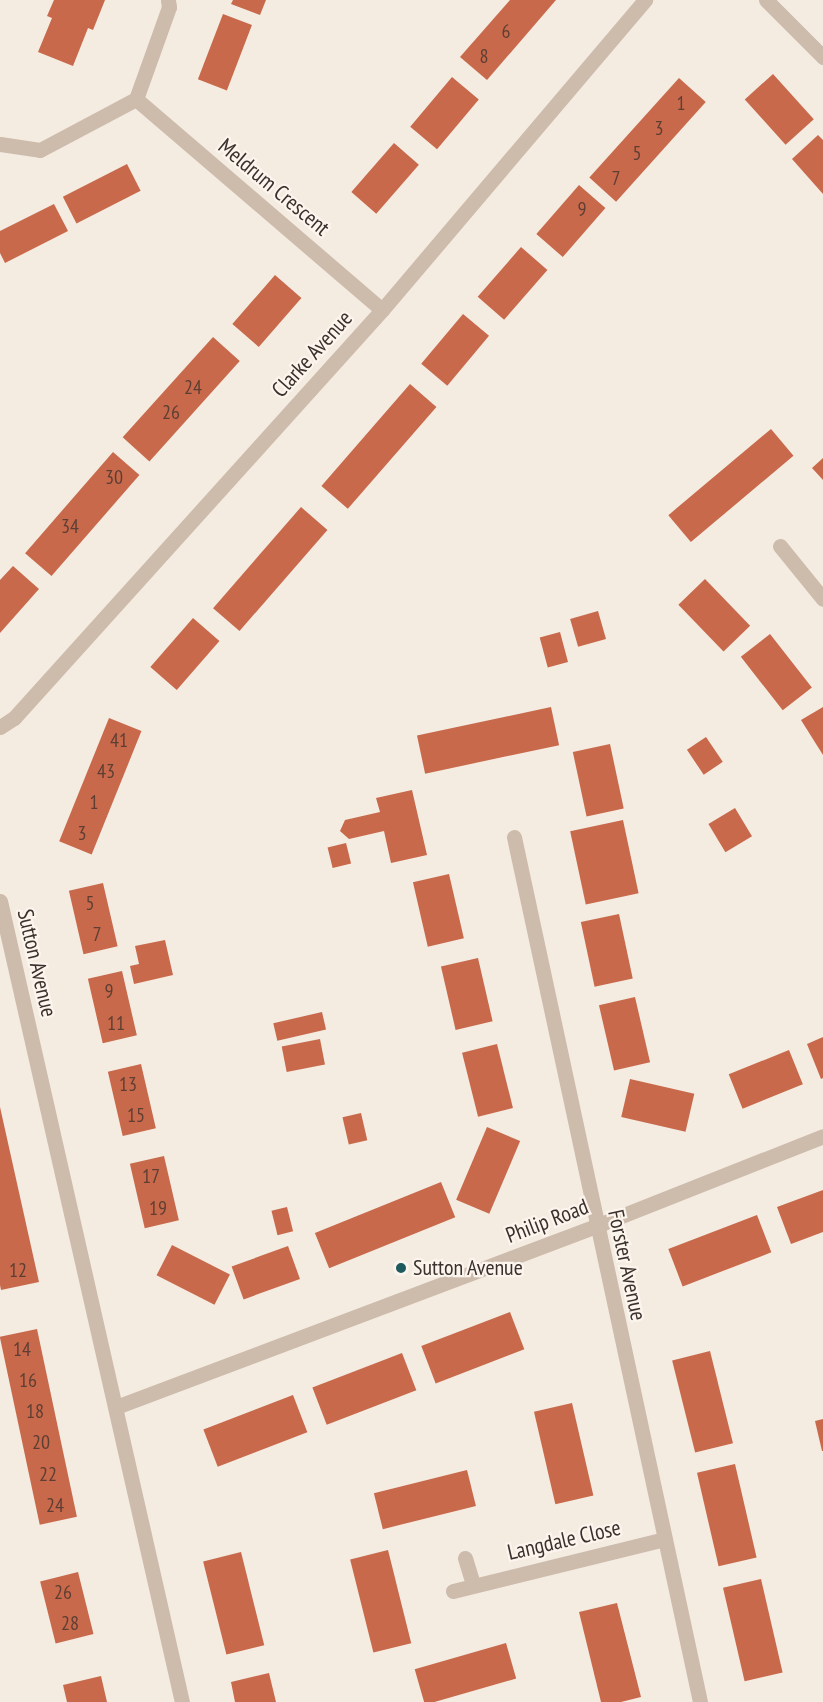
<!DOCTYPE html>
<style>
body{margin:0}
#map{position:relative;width:823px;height:1702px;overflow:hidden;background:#f4ebe1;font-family:"PT Sans Narrow",sans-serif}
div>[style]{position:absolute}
.building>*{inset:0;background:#c8694b;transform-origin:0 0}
.street>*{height:15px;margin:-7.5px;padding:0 7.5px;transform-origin:7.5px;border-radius:7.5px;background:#cdbbac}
.dots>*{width:16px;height:16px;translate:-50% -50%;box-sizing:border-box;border:3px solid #fbf5ee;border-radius:50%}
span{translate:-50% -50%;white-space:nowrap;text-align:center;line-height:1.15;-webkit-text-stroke:4.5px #fbf5ee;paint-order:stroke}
.number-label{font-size:20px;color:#5e3e33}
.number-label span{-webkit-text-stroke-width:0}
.street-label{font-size:22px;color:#3b302b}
.poi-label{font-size:22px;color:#3b302b}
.left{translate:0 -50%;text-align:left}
</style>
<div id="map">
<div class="building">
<div style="clip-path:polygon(54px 0,105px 0,93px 30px,88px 28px,73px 66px,38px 52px,52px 18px,47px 16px)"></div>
<div style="clip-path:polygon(233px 0,266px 0,260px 15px,231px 4px)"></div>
<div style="clip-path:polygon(510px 0,556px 0,487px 80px,460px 57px)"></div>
<div style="left:223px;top:14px;width:31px;height:70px;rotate:21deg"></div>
<div style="left:773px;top:74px;width:61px;height:38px;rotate:48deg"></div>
<div style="left:452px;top:77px;width:35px;height:65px;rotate:40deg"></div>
<div style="left:679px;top:78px;width:36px;height:134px;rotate:42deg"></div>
<div style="clip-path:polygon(818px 135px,823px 140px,823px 194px,792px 159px)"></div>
<div style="left:394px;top:143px;width:33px;height:65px;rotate:41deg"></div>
<div style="left:127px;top:164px;width:30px;height:72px;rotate:63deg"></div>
<div style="left:579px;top:185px;width:35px;height:65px;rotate:41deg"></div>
<div style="clip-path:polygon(54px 204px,68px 231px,5px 263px,0 253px,0 231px)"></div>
<div style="left:521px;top:247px;width:35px;height:66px;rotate:41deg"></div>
<div style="left:275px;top:275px;width:35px;height:65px;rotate:41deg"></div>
<div style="left:463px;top:314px;width:34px;height:65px;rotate:40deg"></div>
<div style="left:213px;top:337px;width:36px;height:135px;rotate:42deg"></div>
<div style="left:410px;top:384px;width:35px;height:135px;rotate:41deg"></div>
<div style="left:771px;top:429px;width:35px;height:134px;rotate:50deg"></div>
<div style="left:113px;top:452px;width:35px;height:134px;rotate:41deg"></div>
<div style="clip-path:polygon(823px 458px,823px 480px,812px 468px)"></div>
<div style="left:301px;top:507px;width:35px;height:134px;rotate:41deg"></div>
<div style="clip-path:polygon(13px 566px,39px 589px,0 633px,0 580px)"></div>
<div style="left:705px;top:579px;width:65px;height:37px;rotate:46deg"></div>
<div style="left:598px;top:611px;width:29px;height:29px;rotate:74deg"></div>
<div style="left:193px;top:618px;width:35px;height:65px;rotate:41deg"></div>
<div style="left:560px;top:632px;width:31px;height:21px;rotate:75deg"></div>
<div style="left:770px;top:634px;width:68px;height:37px;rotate:52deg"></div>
<div style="left:551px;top:707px;width:39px;height:137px;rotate:78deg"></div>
<div style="clip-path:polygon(823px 707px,823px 755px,801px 720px)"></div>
<div style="left:109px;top:718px;width:35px;height:133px;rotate:22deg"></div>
<div style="left:706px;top:737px;width:30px;height:23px;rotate:56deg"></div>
<div style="left:610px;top:744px;width:66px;height:38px;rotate:78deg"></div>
<div style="clip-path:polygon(412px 790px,427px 855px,391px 863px,384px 831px,349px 839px,340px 831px,345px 820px,380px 812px,376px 798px)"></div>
<div style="left:735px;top:808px;width:33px;height:31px;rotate:59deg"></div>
<div style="left:623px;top:820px;width:75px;height:54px;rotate:78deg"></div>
<div style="left:346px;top:843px;width:21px;height:19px;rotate:76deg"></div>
<div style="left:449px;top:874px;width:66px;height:37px;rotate:77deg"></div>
<div style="left:103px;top:883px;width:65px;height:35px;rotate:77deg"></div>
<div style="left:619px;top:914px;width:66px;height:39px;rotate:78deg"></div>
<div style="clip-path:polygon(165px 940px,173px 975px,134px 984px,130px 966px,139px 964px,135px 946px)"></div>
<div style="left:478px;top:958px;width:65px;height:38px;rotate:77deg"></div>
<div style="left:122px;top:971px;width:66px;height:35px;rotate:77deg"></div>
<div style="left:635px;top:997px;width:67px;height:37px;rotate:77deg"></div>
<div style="left:322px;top:1012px;width:18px;height:50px;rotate:77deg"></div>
<div style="clip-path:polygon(823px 1037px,823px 1078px,821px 1079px,807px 1044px)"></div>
<div style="left:320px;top:1039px;width:26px;height:39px;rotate:79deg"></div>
<div style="left:497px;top:1044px;width:66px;height:36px;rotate:76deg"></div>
<div style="left:789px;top:1050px;width:37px;height:65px;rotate:68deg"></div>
<div style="left:141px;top:1064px;width:66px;height:34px;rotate:77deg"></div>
<div style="left:630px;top:1079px;width:66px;height:39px;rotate:13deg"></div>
<div style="clip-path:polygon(0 1107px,39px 1282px,1px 1290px,0 1285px)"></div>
<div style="left:361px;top:1113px;width:28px;height:19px;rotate:77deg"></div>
<div style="left:487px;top:1127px;width:36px;height:79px;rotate:23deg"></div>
<div style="left:164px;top:1156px;width:66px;height:35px;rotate:77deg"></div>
<div style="left:441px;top:1182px;width:38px;height:136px;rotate:68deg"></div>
<div style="clip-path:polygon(823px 1190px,823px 1232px,791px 1244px,777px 1207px)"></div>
<div style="left:287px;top:1207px;width:25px;height:16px;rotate:76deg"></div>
<div style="left:757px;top:1215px;width:40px;height:95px;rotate:69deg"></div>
<div style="left:172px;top:1245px;width:65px;height:34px;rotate:27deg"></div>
<div style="left:288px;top:1246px;width:35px;height:60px;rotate:70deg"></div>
<div style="left:510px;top:1312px;width:40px;height:95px;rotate:69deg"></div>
<div style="left:37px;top:1329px;width:192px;height:38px;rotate:78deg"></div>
<div style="left:710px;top:1351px;width:95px;height:39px;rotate:76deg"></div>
<div style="left:402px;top:1353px;width:40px;height:96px;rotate:69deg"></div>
<div style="left:293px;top:1395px;width:40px;height:96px;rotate:69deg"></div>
<div style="left:572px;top:1403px;width:95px;height:39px;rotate:77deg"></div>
<div style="clip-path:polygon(823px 1419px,823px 1451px,822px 1451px,815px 1421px)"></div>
<div style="left:735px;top:1464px;width:96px;height:39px;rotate:77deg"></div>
<div style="left:467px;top:1470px;width:37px;height:96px;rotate:76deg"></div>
<div style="left:388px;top:1550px;width:96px;height:39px;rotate:76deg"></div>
<div style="left:241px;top:1552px;width:96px;height:39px;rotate:76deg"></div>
<div style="left:78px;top:1572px;width:64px;height:39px;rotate:76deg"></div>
<div style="left:761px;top:1579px;width:96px;height:39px;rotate:77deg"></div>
<div style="clip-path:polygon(617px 1603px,641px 1697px,621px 1702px,601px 1702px,579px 1612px)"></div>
<div style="left:506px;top:1643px;width:37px;height:95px;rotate:74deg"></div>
<div style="clip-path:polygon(269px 1673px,276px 1702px,235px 1702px,231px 1682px)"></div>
<div style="clip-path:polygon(101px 1676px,107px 1702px,67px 1702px,63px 1685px)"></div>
</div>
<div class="street">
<div style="left:168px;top:0;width:7px;rotate:82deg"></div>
<div style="left:169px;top:7px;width:98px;rotate:109.7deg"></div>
<div style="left:136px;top:99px;width:324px;rotate:40.6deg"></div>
<div style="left:766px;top:0;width:81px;rotate:45deg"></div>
<div style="left:0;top:144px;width:40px;rotate:8.5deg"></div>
<div style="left:40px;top:150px;width:109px;rotate:-28deg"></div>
<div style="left:780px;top:546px;width:68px;rotate:50.9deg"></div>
<div style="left:0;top:727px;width:17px;rotate:-33deg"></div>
<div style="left:14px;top:718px;width:549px;rotate:-47.95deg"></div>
<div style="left:382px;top:310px;width:407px;rotate:-49.7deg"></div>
<div style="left:514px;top:837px;width:885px;rotate:77.86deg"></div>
<div style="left:0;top:901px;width:821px;rotate:77.2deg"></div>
<div style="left:116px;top:1407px;width:513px;rotate:-20.66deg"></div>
<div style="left:596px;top:1226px;width:244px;rotate:-21.6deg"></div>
<div style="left:465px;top:1558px;width:28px;rotate:73deg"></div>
<div style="left:453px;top:1591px;width:218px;rotate:-13.8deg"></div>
</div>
<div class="dots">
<div style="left:401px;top:1268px;background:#1f5a5e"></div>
</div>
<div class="number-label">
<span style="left:506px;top:31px">6</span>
<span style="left:484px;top:56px">8</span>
<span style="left:681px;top:103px">1</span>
<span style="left:659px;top:128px">3</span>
<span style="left:637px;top:153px">5</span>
<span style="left:616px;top:178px">7</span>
<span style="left:582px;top:209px">9</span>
<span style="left:193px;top:387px">24</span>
<span style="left:171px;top:412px">26</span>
<span style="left:114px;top:477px">30</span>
<span style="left:70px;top:526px">34</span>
<span style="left:119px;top:740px">41</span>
<span style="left:106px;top:771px">43</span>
<span style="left:94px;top:802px">1</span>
<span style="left:82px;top:833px">3</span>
<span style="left:90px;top:903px">5</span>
<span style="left:97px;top:934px">7</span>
<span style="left:109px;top:991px">9</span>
<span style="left:116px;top:1023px">11</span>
<span style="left:128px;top:1084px">13</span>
<span style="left:136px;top:1115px">15</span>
<span style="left:151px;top:1176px">17</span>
<span style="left:158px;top:1208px">19</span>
<span style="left:18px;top:1270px">12</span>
<span style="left:22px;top:1349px">14</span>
<span style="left:28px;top:1380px">16</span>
<span style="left:35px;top:1411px">18</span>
<span style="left:41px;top:1442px">20</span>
<span style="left:48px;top:1474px">22</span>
<span style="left:55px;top:1505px">24</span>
<span style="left:63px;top:1592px">26</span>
<span style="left:70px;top:1623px">28</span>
</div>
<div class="street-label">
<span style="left:274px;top:187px;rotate:40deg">Meldrum Crescent</span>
<span style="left:312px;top:354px;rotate:-48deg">Clarke Avenue</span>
<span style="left:37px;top:963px;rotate:77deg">Sutton Avenue</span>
<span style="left:547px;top:1221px;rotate:-21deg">Philip Road</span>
<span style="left:627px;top:1265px;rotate:78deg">Forster Avenue</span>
<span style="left:564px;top:1540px;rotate:-13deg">Langdale Close</span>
</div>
<div class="poi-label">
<span class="left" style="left:413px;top:1268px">Sutton Avenue</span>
</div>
</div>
